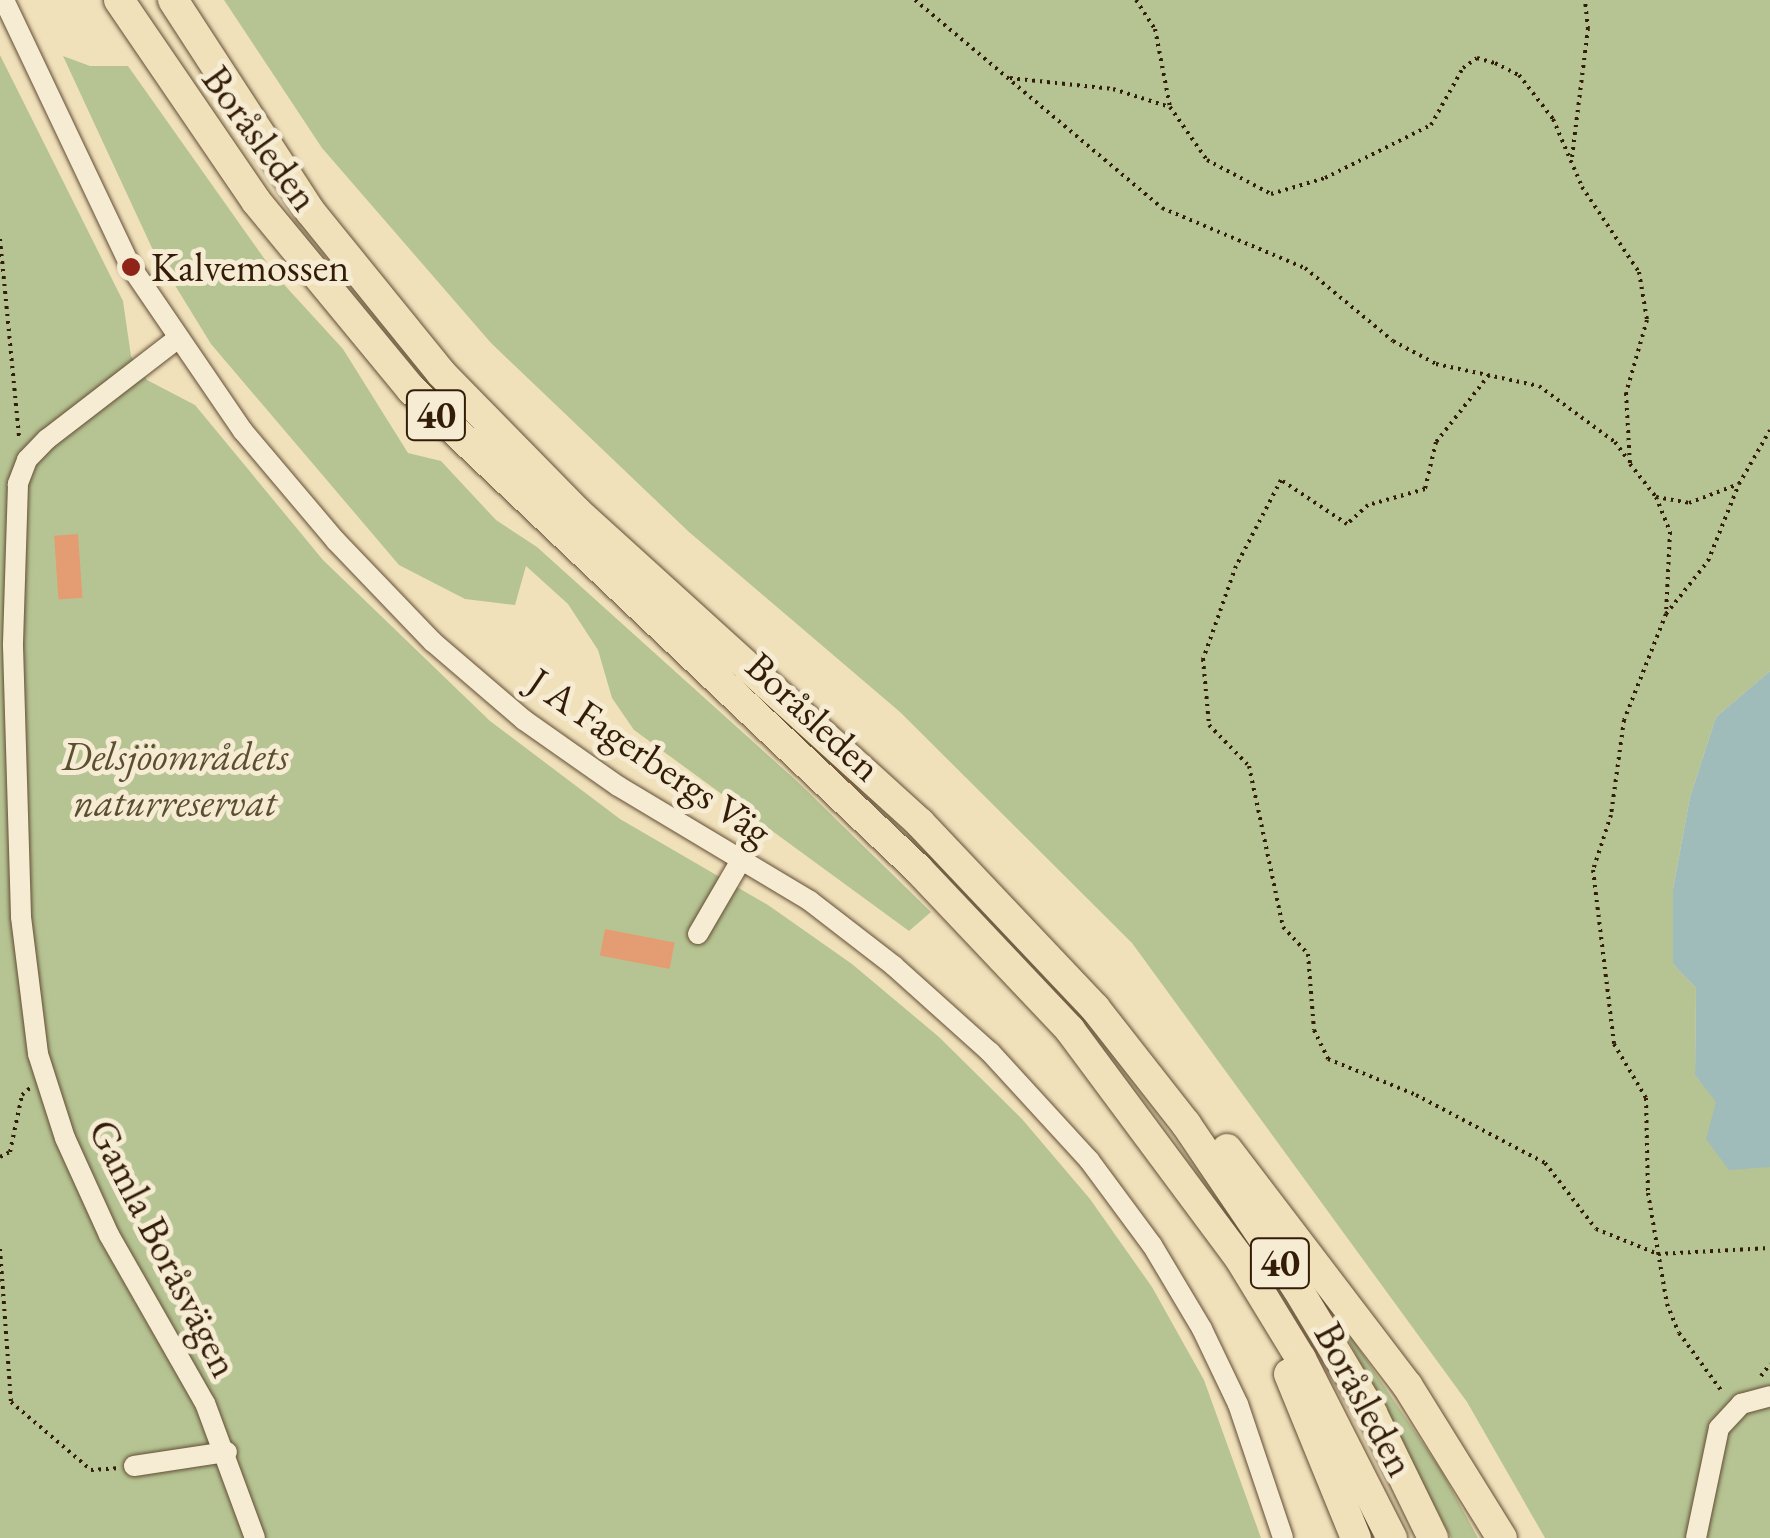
<!DOCTYPE html>
<meta charset="utf-8">
<style>
body{margin:0}
#map{position:relative;width:1770px;height:1538px;overflow:hidden;background:#f1e1bb;font-family:"EB Garamond",serif}
div>[style]{position:absolute}
.green>*{inset:0;background:#b6c493}
.water>*{inset:0;background:#9fbbba}
.building>*{inset:0;background:#e49d73;transform-origin:0 0}
.path>*{height:4px;margin-top:-2px;transform-origin:0;background:repeating-linear-gradient(90deg,#341d08 0 2.5px,transparent 0 7.5px)}
.roads{filter:drop-shadow(0 0 2px #634e35) drop-shadow(0 0 2px #634e35)}
.minor>*{height:20px;margin:-10px;padding:0 10px;transform-origin:10px;border-radius:10px;background:#f6ecd3}
.highway>*{height:30px;margin:-15px;padding:0 15px;transform-origin:15px;border-radius:15px;background:#f1e1bb}
.dots>*{width:28px;height:28px;translate:-50% -50%;box-sizing:border-box;border:5px solid #f6ecd3;border-radius:50%}
span{translate:-50% -50%;white-space:nowrap;text-align:center;line-height:1.15;-webkit-text-stroke:10px #f6ecd3;paint-order:stroke}
.shield-label span{padding:2px 8px;background:#f6ecd3;border:2px solid;border-radius:8px;-webkit-text-stroke-width:0}
.shield-label{font-size:38px;color:#341d08;font-weight:700}
.street-label{font-size:40px;color:#341d08}
.poi-label{font-size:40px;color:#341d08}
.left{translate:0 -50%;text-align:left}
.park-label{font-size:40px;color:#5b4f32;font-style:italic}
</style>
<div id="map">
<div class="green">
<div style="clip-path:polygon(224px 0,1770px 0,1770px 671px,1716px 717px,1690px 797px,1673px 889px,1673px 964px,1696px 988px,1695px 1075px,1770px 1167px,1770px 1538px,1545px 1538px,1467px 1402px,1132px 943px,900px 712px,689px 532px,491px 343px,322px 148px)"></div>
<div style="clip-path:polygon(0 55px,123px 301px,131px 356px,147px 380px,195px 405px,323px 560px,490px 721px,620px 819px,768px 905px,852px 964px,939px 1037px,1022px 1119px,1090px 1199px,1152px 1287px,1204px 1380px,1261px 1538px,0 1538px)"></div>
<div style="clip-path:polygon(63px 56px,90px 66px,128px 66px,278px 278px,343px 349px,408px 453px,441px 461px,496px 520px,537px 547px,800px 784px,931px 912px,909px 931px,634px 730px,612px 698px,598px 650px,568px 604px,526px 566px,515px 605px,465px 599px,399px 565px,211px 344px,152px 248px)"></div>
<div style="clip-path:polygon(1332px 1309px,1441px 1470px,1478px 1538px,1451px 1538px)"></div>
</div>
<div class="water">
<div style="clip-path:polygon(1770px 671px,1770px 1167px,1729px 1170px,1706px 1139px,1716px 1102px,1695px 1075px,1696px 988px,1673px 964px,1673px 889px,1690px 797px,1716px 717px)"></div>
</div>
<div class="building">
<div style="left:78px;top:534px;width:64px;height:24px;rotate:86deg"></div>
<div style="left:605px;top:929px;width:71px;height:27px;rotate:11deg"></div>
</div>
<div class="path">
<div style="left:915px;top:0;width:323px;rotate:40.1deg"></div>
<div style="left:1162px;top:208px;width:155px;rotate:22.8deg"></div>
<div style="left:1305px;top:268px;width:114px;rotate:39.7deg"></div>
<div style="left:1393px;top:341px;width:49px;rotate:28.1deg"></div>
<div style="left:1436px;top:364px;width:105px;rotate:12.1deg"></div>
<div style="left:1539px;top:386px;width:94px;rotate:36.4deg"></div>
<div style="left:1615px;top:442px;width:22px;rotate:54deg"></div>
<div style="left:1136px;top:0;width:35px;rotate:57deg"></div>
<div style="left:1155px;top:29px;width:79px;rotate:79.1deg"></div>
<div style="left:1010px;top:78px;width:104px;rotate:6.1deg"></div>
<div style="left:1113px;top:89px;width:60px;rotate:17.5deg"></div>
<div style="left:1170px;top:107px;width:65px;rotate:55.1deg"></div>
<div style="left:1207px;top:160px;width:72px;rotate:28deg"></div>
<div style="left:1271px;top:194px;width:56px;rotate:-16.5deg"></div>
<div style="left:1325px;top:178px;width:119px;rotate:-26.6deg"></div>
<div style="left:1431px;top:125px;width:65px;rotate:-60.7deg"></div>
<div style="left:1463px;top:68px;width:17px;rotate:-36deg"></div>
<div style="left:1477px;top:58px;width:19px;rotate:16deg"></div>
<div style="left:1495px;top:63px;width:27px;rotate:27deg"></div>
<div style="left:1519px;top:75px;width:56px;rotate:52.3deg"></div>
<div style="left:1553px;top:119px;width:74px;rotate:66.9deg"></div>
<div style="left:1582px;top:187px;width:102px;rotate:56.2deg"></div>
<div style="left:1639px;top:272px;width:49px;rotate:80.5deg"></div>
<div style="left:1647px;top:320px;width:76px;rotate:106deg"></div>
<div style="left:1626px;top:393px;width:71px;rotate:86.8deg"></div>
<div style="left:1630px;top:464px;width:42px;rotate:51.8deg"></div>
<div style="left:1656px;top:497px;width:34px;rotate:10deg"></div>
<div style="left:1689px;top:503px;width:53px;rotate:-20.8deg"></div>
<div style="left:1739px;top:484px;width:62px;rotate:-60.1deg"></div>
<div style="left:1572px;top:157px;width:129px;rotate:-82.9deg"></div>
<div style="left:1588px;top:29px;width:29px;rotate:-96deg"></div>
<div style="left:0;top:239px;width:200px;rotate:84.5deg"></div>
<div style="left:1489px;top:375px;width:85px;rotate:128.3deg"></div>
<div style="left:1436px;top:442px;width:48px;rotate:103.2deg"></div>
<div style="left:1425px;top:489px;width:59px;rotate:164.3deg"></div>
<div style="left:1368px;top:505px;width:28px;rotate:138deg"></div>
<div style="left:1347px;top:524px;width:79px;rotate:-146.3deg"></div>
<div style="left:1281px;top:480px;width:97px;rotate:117.6deg"></div>
<div style="left:1236px;top:566px;width:99px;rotate:109.5deg"></div>
<div style="left:1203px;top:659px;width:66px;rotate:84.8deg"></div>
<div style="left:1209px;top:725px;width:57px;rotate:45.7deg"></div>
<div style="left:1249px;top:766px;width:165px;rotate:78.1deg"></div>
<div style="left:1283px;top:927px;width:37px;rotate:47deg"></div>
<div style="left:1308px;top:954px;width:76px;rotate:85.5deg"></div>
<div style="left:1314px;top:1030px;width:32px;rotate:64deg"></div>
<div style="left:1328px;top:1059px;width:95px;rotate:22.2deg"></div>
<div style="left:1416px;top:1095px;width:146px;rotate:27.8deg"></div>
<div style="left:1545px;top:1163px;width:83px;rotate:52.3deg"></div>
<div style="left:1596px;top:1229px;width:67px;rotate:22deg"></div>
<div style="left:1658px;top:1254px;width:112px;rotate:-3.1deg"></div>
<div style="left:1656px;top:497px;width:38px;rotate:68deg"></div>
<div style="left:1670px;top:532px;width:82px;rotate:92.8deg"></div>
<div style="left:1666px;top:614px;width:114px;rotate:111.6deg"></div>
<div style="left:1624px;top:720px;width:96px;rotate:97.8deg"></div>
<div style="left:1611px;top:815px;width:58px;rotate:108.1deg"></div>
<div style="left:1593px;top:870px;width:175px;rotate:83.1deg"></div>
<div style="left:1614px;top:1044px;width:63px;rotate:59.3deg"></div>
<div style="left:1646px;top:1098px;width:95px;rotate:88.8deg"></div>
<div style="left:1648px;top:1193px;width:113px;rotate:80.3deg"></div>
<div style="left:1667px;top:1304px;width:31px;rotate:68deg"></div>
<div style="left:1679px;top:1333px;width:74px;rotate:53.7deg"></div>
<div style="left:1666px;top:614px;width:68px;rotate:-51.6deg"></div>
<div style="left:1708px;top:561px;width:83px;rotate:-68.1deg"></div>
<div style="left:0;top:1157px;width:11px;rotate:-27deg"></div>
<div style="left:10px;top:1152px;width:58px;rotate:-78.1deg"></div>
<div style="left:22px;top:1095px;width:11px;rotate:-41deg"></div>
<div style="left:0;top:1249px;width:153px;rotate:85.9deg"></div>
<div style="left:11px;top:1402px;width:105px;rotate:40.4deg"></div>
<div style="left:91px;top:1470px;width:26px;rotate:-4deg"></div>
<div style="left:1761px;top:1376px;width:15px;rotate:-53deg"></div>
</div>
<div class="roads">
<div class="minor">
<div style="left:4px;top:0;width:296px;rotate:64.6deg"></div>
<div style="left:131px;top:267px;width:199px;rotate:55.7deg"></div>
<div style="left:243px;top:431px;width:144px;rotate:49.8deg"></div>
<div style="left:336px;top:541px;width:140px;rotate:46.2deg"></div>
<div style="left:433px;top:642px;width:120px;rotate:40.6deg"></div>
<div style="left:524px;top:720px;width:115px;rotate:35.1deg"></div>
<div style="left:618px;top:786px;width:224px;rotate:30.9deg"></div>
<div style="left:810px;top:901px;width:106px;rotate:37.7deg"></div>
<div style="left:894px;top:966px;width:129px;rotate:41.9deg"></div>
<div style="left:990px;top:1052px;width:147px;rotate:47.5deg"></div>
<div style="left:1089px;top:1160px;width:106px;rotate:53.5deg"></div>
<div style="left:1152px;top:1245px;width:98px;rotate:59.2deg"></div>
<div style="left:1202px;top:1329px;width:83px;rotate:64.4deg"></div>
<div style="left:1238px;top:1404px;width:141px;rotate:71.4deg"></div>
<div style="left:177px;top:339px;width:164px;rotate:142.4deg"></div>
<div style="left:47px;top:439px;width:29px;rotate:134deg"></div>
<div style="left:27px;top:460px;width:26px;rotate:111deg"></div>
<div style="left:18px;top:484px;width:162px;rotate:91.8deg"></div>
<div style="left:13px;top:646px;width:271px;rotate:88.3deg"></div>
<div style="left:21px;top:917px;width:138px;rotate:82.9deg"></div>
<div style="left:38px;top:1054px;width:88px;rotate:72.2deg"></div>
<div style="left:65px;top:1138px;width:107px;rotate:65.6deg"></div>
<div style="left:109px;top:1235px;width:193px;rotate:60.3deg"></div>
<div style="left:205px;top:1403px;width:144px;rotate:69.7deg"></div>
<div style="left:698px;top:934px;width:86px;rotate:-59.8deg"></div>
<div style="left:134px;top:1466px;width:94px;rotate:-8.6deg"></div>
<div style="left:1696px;top:1538px;width:112px;rotate:-78.2deg"></div>
<div style="left:1719px;top:1428px;width:33px;rotate:-47deg"></div>
<div style="left:1741px;top:1404px;width:30px;rotate:-15deg"></div>
</div>
<div class="highway">
<div style="left:119px;top:0;width:243px;rotate:55.7deg"></div>
<div style="left:256px;top:201px;width:244px;rotate:50.5deg"></div>
<div style="left:411px;top:389px;width:698px;rotate:43.43deg"></div>
<div style="left:918px;top:869px;width:221px;rotate:46.6deg"></div>
<div style="left:1070px;top:1030px;width:285px;rotate:53.4deg"></div>
<div style="left:1240px;top:1259px;width:117px;rotate:58.6deg"></div>
<div style="left:1301px;top:1359px;width:201px;rotate:63.1deg"></div>
<div style="left:173px;top:0;width:252px;rotate:57deg"></div>
<div style="left:310px;top:211px;width:208px;rotate:51deg"></div>
<div style="left:441px;top:373px;width:193px;rotate:45.6deg"></div>
<div style="left:576px;top:511px;width:464px;rotate:42.2deg"></div>
<div style="left:920px;top:823px;width:255px;rotate:46.6deg"></div>
<div style="left:1095px;top:1008px;width:147px;rotate:51.9deg"></div>
<div style="left:1186px;top:1124px;width:198px;rotate:55.9deg"></div>
<div style="left:1297px;top:1288px;width:146px;rotate:59deg"></div>
<div style="left:1372px;top:1413px;width:139px;rotate:64deg"></div>
<div style="left:1227px;top:1149px;width:297px;rotate:52.7deg"></div>
<div style="left:1407px;top:1385px;width:180px;rotate:58.2deg"></div>
<div style="left:1289px;top:1374px;width:177px;rotate:67.8deg"></div>
</div>
</div>
<div class="dots">
<div style="left:131px;top:267px;background:#8f2418"></div>
</div>
<div class="shield-label">
<span style="left:436px;top:415px">40</span>
<span style="left:1280px;top:1263px">40</span>
</div>
<div class="street-label">
<span style="left:261px;top:138px;rotate:54deg">Boråsleden</span>
<span style="left:814px;top:716px;rotate:43deg">Boråsleden</span>
<span style="left:650px;top:756px;rotate:34deg">J A Fagerbergs Väg</span>
<span style="left:164px;top:1248px;rotate:63deg">Gamla Boråsvägen</span>
<span style="left:1365px;top:1399px;rotate:62deg">Boråsleden</span>
</div>
<div class="poi-label">
<span class="left" style="left:151px;top:267px">Kalvemossen</span>
</div>
<div class="park-label">
<span style="left:175px;top:779px">Delsjöområdets<br>naturreservat</span>
</div>
</div>
